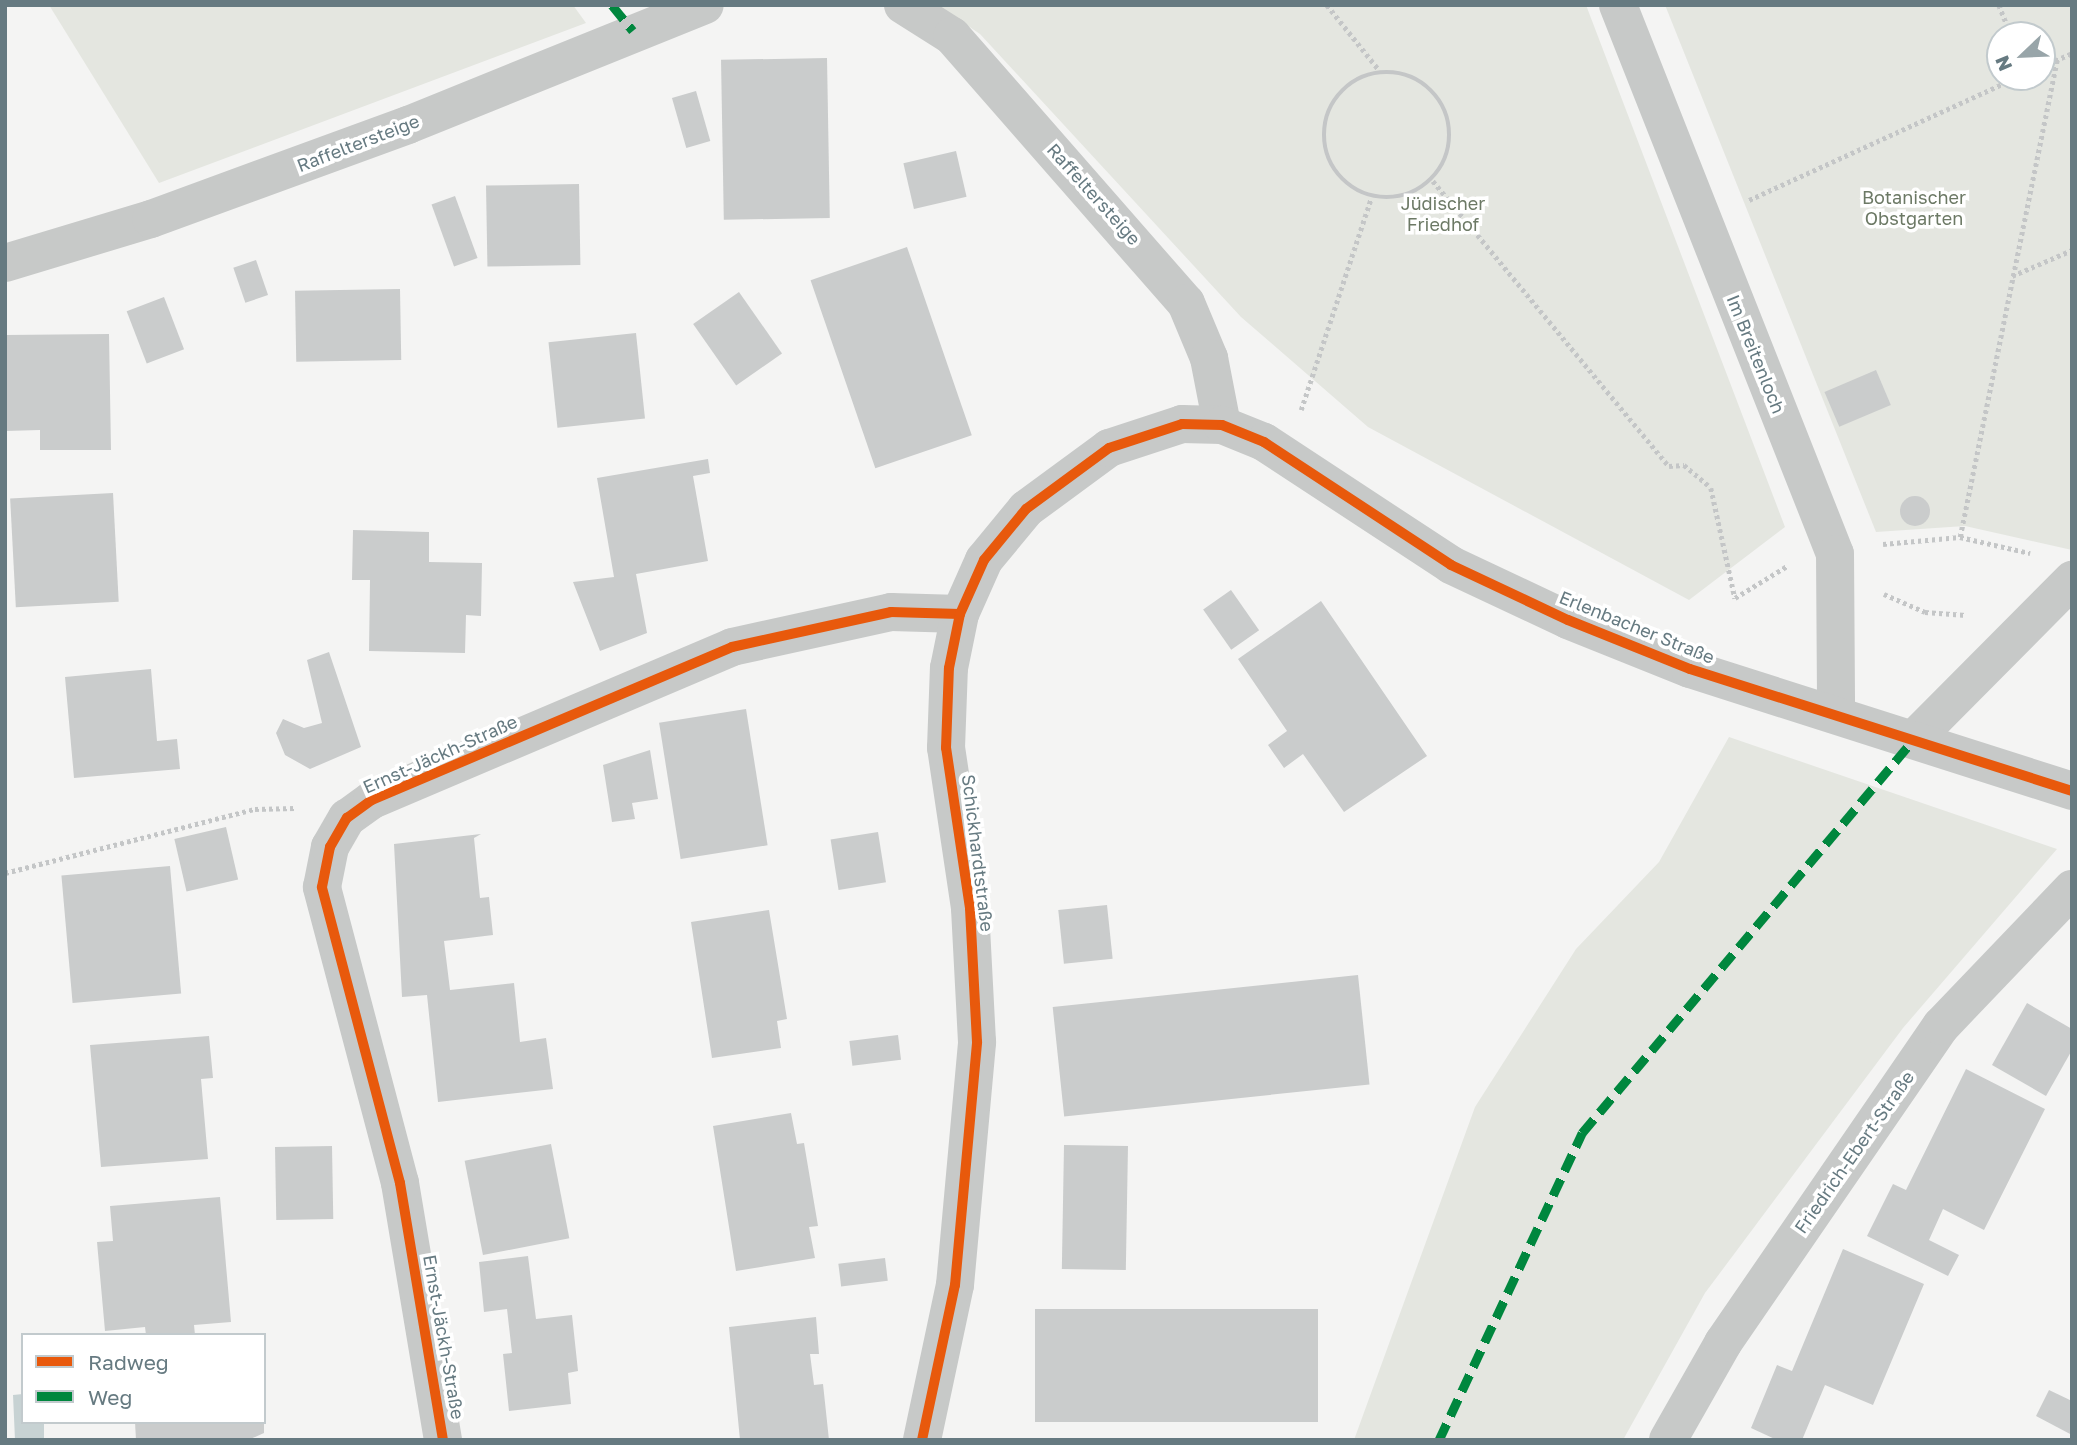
<!DOCTYPE html>
<meta charset="utf-8">
<style>
body{margin:0}
#map{position:relative;width:2077px;height:1445px;overflow:hidden;background:#f4f4f3;font-family:"Golos Text",sans-serif}
div>[style]{position:absolute}
.green>*{inset:0;background:#e4e6e0}
.water>*{inset:0;background:#c7d2d3}
.building>*{inset:0;background:#cacccc;transform-origin:0 0}
.round{border-radius:50%}
.path>*{height:4.5px;margin-top:-2.25px;transform-origin:0;background:repeating-linear-gradient(90deg,#c4c6c7 0 3.5px,transparent 0 7px)}
.path>.ring{margin:-2.25px;padding:0;box-sizing:content-box;background:none;border:4.5px solid #c4c6c7;border-radius:50%}
.minor>*{height:38px;margin:-19px;padding:0 19px;transform-origin:19px;border-radius:19px;background:#c7c9c8}
.quiet>*{height:9px;margin-top:-4.5px;transform-origin:0;background:repeating-linear-gradient(90deg,#00873e 0 18px,transparent 0 27px)}
.cycleway>*{height:10px;margin:-5px;padding:0 5px;transform-origin:5px;border-radius:5px;background:#e8590c}
span{translate:-50% -50%;white-space:nowrap;text-align:center;line-height:1.15;-webkit-text-stroke:7px #fff;paint-order:stroke}
.street-label{font-size:18px;color:#667a81}
.park-label{font-size:18px;color:#6c7965}
.frame{position:absolute;inset:0;border:7px solid #667a81;pointer-events:none}
.legend{position:absolute;left:21px;top:1333px;width:245px;height:91px;box-sizing:border-box;background:#fff;border:2px solid #c2cacd;margin:0;padding:9px 12px;list-style:none;font-size:21px;color:#667a81}
.legend li{display:flex;align-items:center;gap:14px;height:35px}
.legend b{width:35px;border:2px solid #c2cacd}
.north{position:absolute;left:1986px;top:21px;width:70px;height:70px;box-sizing:border-box;background:#fff;border:2px solid #c2cacd;border-radius:50%;rotate:247deg;font-size:19px;font-weight:700;line-height:28px;text-align:center;color:#667a81}
.north::after{content:'';display:block;margin:auto;width:24px;height:32px;background:#98a5a9;clip-path:polygon(50% 0,100% 100%,50% 72%,0 100%)}
</style>
<div id="map">
<div class="green">
<div style="clip-path:polygon(49px 5px,573px 5px,586px 23px,159px 183px)"></div>
<div style="clip-path:polygon(937px 5px,1586px 5px,1785px 527px,1689px 600px,1368px 427px,1241px 317px,980px 34px)"></div>
<div style="clip-path:polygon(evenodd,1665px 5px,2072px 5px,2072px 550px,1965px 526px,1876px 532px,1665px 5px,2000px 35px,2042px 35px,2042px 77px,2000px 77px,2000px 35px)"></div>
<div style="clip-path:polygon(1729px 737px,2057px 849px,1903px 1028px,1705px 1293px,1623px 1440px,1354px 1440px,1475px 1107px,1576px 949px,1659px 862px)"></div>
</div>
<div class="water">
<div style="clip-path:polygon(23px 1394px,23px 1422px,44px 1422px,44px 1440px,15px 1440px,13px 1395px)"></div>
</div>
<div class="building">
<div style="left:827px;top:58px;width:160px;height:106px;rotate:89deg"></div>
<div style="left:696px;top:91px;width:52px;height:25px;rotate:74deg"></div>
<div style="left:956px;top:151px;width:47px;height:54px;rotate:77deg"></div>
<div style="left:579px;top:184px;width:81px;height:93px;rotate:89deg"></div>
<div style="left:455px;top:196px;width:66px;height:25px;rotate:70deg"></div>
<div style="left:907px;top:247px;width:199px;height:102px;rotate:71deg"></div>
<div style="left:256px;top:260px;width:37px;height:24px;rotate:71deg"></div>
<div style="left:400px;top:289px;width:71px;height:105px;rotate:89deg"></div>
<div style="left:739px;top:292px;width:75px;height:56px;rotate:55deg"></div>
<div style="left:164px;top:297px;width:56px;height:40px;rotate:69deg"></div>
<div style="left:636px;top:333px;width:86px;height:88px;rotate:84deg"></div>
<div style="clip-path:polygon(109px 334px,111px 450px,40px 450px,40px 430px,5px 431px,5px 335px)"></div>
<div style="left:1876px;top:370px;width:38px;height:56px;rotate:67deg"></div>
<div style="clip-path:polygon(708px 459px,710px 473px,693px 476px,708px 561px,636px 574px,647px 633px,600px 651px,573px 582px,614px 577px,597px 478px)"></div>
<div style="left:113px;top:493px;width:109px;height:103px;rotate:87deg"></div>
<div class="round" style="left:1900px;top:496px;width:30px;height:30px"></div>
<div style="clip-path:polygon(353px 530px,429px 532px,429px 562px,482px 563px,481px 616px,466px 615px,465px 653px,369px 651px,370px 580px,352px 580px)"></div>
<div style="left:1231px;top:590px;width:49px;height:34px;rotate:55deg"></div>
<div style="clip-path:polygon(1321px 601px,1427px 756px,1344px 812px,1303px 754px,1284px 768px,1268px 745px,1287px 731px,1238px 659px)"></div>
<div style="clip-path:polygon(329px 652px,361px 747px,310px 769px,285px 755px,276px 733px,283px 719px,304px 728px,322px 723px,307px 660px)"></div>
<div style="clip-path:polygon(151px 669px,157px 741px,177px 739px,180px 769px,74px 778px,65px 677px)"></div>
<div style="left:746px;top:709px;width:138px;height:88px;rotate:81deg"></div>
<div style="clip-path:polygon(650px 750px,658px 799px,632px 803px,635px 819px,612px 822px,603px 765px)"></div>
<div style="left:226px;top:827px;width:54px;height:53px;rotate:77deg"></div>
<div style="left:878px;top:832px;width:51px;height:48px;rotate:81deg"></div>
<div style="clip-path:polygon(481px 834px,474px 838px,480px 898px,489px 897px,493px 935px,444px 941px,450px 990px,514px 983px,520px 1042px,546px 1038px,553px 1089px,438px 1102px,427px 995px,402px 997px,394px 844px)"></div>
<div style="left:170px;top:866px;width:128px;height:109px;rotate:85deg"></div>
<div style="left:1107px;top:905px;width:54px;height:49px;rotate:84deg"></div>
<div style="clip-path:polygon(769px 910px,787px 1019px,777px 1021px,781px 1048px,712px 1058px,691px 922px)"></div>
<div style="left:1358px;top:975px;width:110px;height:307px;rotate:84deg"></div>
<div style="clip-path:polygon(2027px 1003px,2072px 1029px,2072px 1050px,2046px 1096px,1992px 1065px)"></div>
<div style="left:898px;top:1035px;width:25px;height:49px;rotate:83deg"></div>
<div style="clip-path:polygon(209px 1036px,213px 1078px,201px 1079px,208px 1159px,101px 1167px,90px 1045px)"></div>
<div style="clip-path:polygon(1966px 1069px,2045px 1109px,1984px 1230px,1943px 1209px,1929px 1240px,1959px 1255px,1948px 1276px,1867px 1236px,1893px 1184px,1906px 1190px)"></div>
<div style="clip-path:polygon(791px 1113px,797px 1144px,804px 1143px,818px 1226px,809px 1227px,815px 1258px,736px 1271px,713px 1126px)"></div>
<div style="left:551px;top:1144px;width:96px;height:88px;rotate:79deg"></div>
<div style="left:1064px;top:1145px;width:64px;height:124px;rotate:1deg"></div>
<div style="left:332px;top:1146px;width:73px;height:57px;rotate:89deg"></div>
<div style="clip-path:polygon(220px 1197px,231px 1322px,194px 1325px,195px 1335px,146px 1335px,145px 1327px,105px 1331px,97px 1242px,113px 1241px,110px 1206px)"></div>
<div style="clip-path:polygon(1843px 1249px,1924px 1284px,1873px 1405px,1825px 1385px,1802px 1440px,1777px 1440px,1751px 1428px,1777px 1365px,1792px 1371px)"></div>
<div style="clip-path:polygon(528px 1256px,536px 1319px,572px 1315px,578px 1371px,568px 1373px,571px 1404px,509px 1411px,503px 1354px,512px 1353px,507px 1309px,484px 1312px,479px 1262px)"></div>
<div style="left:885px;top:1258px;width:23px;height:47px;rotate:83deg"></div>
<div style="left:1035px;top:1309px;width:283px;height:113px"></div>
<div style="clip-path:polygon(816px 1317px,819px 1354px,810px 1354px,814px 1385px,823px 1384px,829px 1440px,740px 1440px,729px 1327px)"></div>
<div style="clip-path:polygon(2049px 1390px,2072px 1401px,2072px 1435px,2036px 1416px)"></div>
<div style="clip-path:polygon(135px 1422px,264px 1422px,264px 1433px,248px 1440px,136px 1440px)"></div>
</div>
<div class="path">
<div style="left:1327px;top:5px;width:83px;rotate:51.3deg"></div>
<div style="left:1999px;top:5px;width:32px;rotate:68deg"></div>
<div style="left:2042px;top:66px;width:33px;rotate:-23deg"></div>
<div class="ring" style="left:1324px;top:72px;width:121.5px;height:121.5px"></div>
<div style="left:1433px;top:181px;width:370px;rotate:50.4deg"></div>
<div style="left:1669px;top:466px;width:15px;rotate:-4deg"></div>
<div style="left:1684px;top:465px;width:35px;rotate:40deg"></div>
<div style="left:1711px;top:488px;width:113px;rotate:77.7deg"></div>
<div style="left:1735px;top:598px;width:61px;rotate:-31.6deg"></div>
<div style="left:1749px;top:200px;width:296px;rotate:-24.6deg"></div>
<div style="left:2012px;top:276px;width:65px;rotate:-23.4deg"></div>
<div style="left:1301px;top:410px;width:223px;rotate:-71.7deg"></div>
<div style="left:1960px;top:537px;width:487px;rotate:-78.5deg"></div>
<div style="left:1883px;top:544px;width:77px;rotate:-5.2deg"></div>
<div style="left:1960px;top:537px;width:72px;rotate:12.9deg"></div>
<div style="left:1884px;top:594px;width:45px;rotate:23.7deg"></div>
<div style="left:1925px;top:612px;width:41px;rotate:4.2deg"></div>
<div style="left:5px;top:873px;width:258px;rotate:-14.4deg"></div>
<div style="left:255px;top:809px;width:40px;rotate:-1.4deg"></div>
</div>
<div class="minor">
<div style="left:903px;top:5px;width:58px;rotate:32.3deg"></div>
<div style="left:952px;top:36px;width:355px;rotate:48.8deg"></div>
<div style="left:1186px;top:303px;width:60px;rotate:67.3deg"></div>
<div style="left:1209px;top:358px;width:68px;rotate:79deg"></div>
<div style="left:1618px;top:5px;width:590px;rotate:68.43deg"></div>
<div style="left:1835px;top:554px;width:160px;rotate:89.6deg"></div>
<div style="left:5px;top:263px;width:152px;rotate:-16.8deg"></div>
<div style="left:151px;top:219px;width:274px;rotate:-20.1deg"></div>
<div style="left:408px;top:125px;width:320px;rotate:-22deg"></div>
<div style="left:1915px;top:738px;width:223px;rotate:-45.2deg"></div>
<div style="left:443px;top:1440px;width:261px;rotate:-99.5deg"></div>
<div style="left:400px;top:1183px;width:306px;rotate:-104.8deg"></div>
<div style="left:322px;top:887px;width:41px;rotate:-78.7deg"></div>
<div style="left:330px;top:847px;width:34px;rotate:-60deg"></div>
<div style="left:347px;top:818px;width:31px;rotate:-36deg"></div>
<div style="left:372px;top:800px;width:391px;rotate:-23deg"></div>
<div style="left:732px;top:647px;width:163px;rotate:-12.4deg"></div>
<div style="left:891px;top:612px;width:69px;rotate:1.7deg"></div>
<div style="left:922px;top:1440px;width:158px;rotate:-78deg"></div>
<div style="left:955px;top:1285px;width:244px;rotate:-84.8deg"></div>
<div style="left:977px;top:1042px;width:134px;rotate:-93deg"></div>
<div style="left:970px;top:908px;width:162px;rotate:-98.5deg"></div>
<div style="left:946px;top:748px;width:80px;rotate:-87.9deg"></div>
<div style="left:949px;top:668px;width:55px;rotate:-78.5deg"></div>
<div style="left:960px;top:614px;width:59px;rotate:-66deg"></div>
<div style="left:984px;top:560px;width:66px;rotate:-50.5deg"></div>
<div style="left:1026px;top:509px;width:103px;rotate:-36.3deg"></div>
<div style="left:1109px;top:448px;width:77px;rotate:-18.2deg"></div>
<div style="left:1182px;top:424px;width:40px;rotate:1.4deg"></div>
<div style="left:1222px;top:425px;width:45px;rotate:22deg"></div>
<div style="left:1264px;top:442px;width:224px;rotate:33.3deg"></div>
<div style="left:1451px;top:565px;width:129px;rotate:25.2deg"></div>
<div style="left:1568px;top:620px;width:131px;rotate:21.9deg"></div>
<div style="left:1690px;top:669px;width:401px;rotate:17.7deg"></div>
<div style="left:1668px;top:1440px;width:112px;rotate:-60.4deg"></div>
<div style="left:1723px;top:1343px;width:385px;rotate:-55.5deg"></div>
<div style="left:1941px;top:1026px;width:190px;rotate:-46.3deg"></div>
</div>
<div class="quiet">
<div style="left:612px;top:5px;width:33px;rotate:51deg"></div>
<div style="left:1439px;top:1440px;width:339px;rotate:-65deg"></div>
<div style="left:1582px;top:1133px;width:517px;rotate:-49.87deg"></div>
</div>
<div class="cycleway">
<div style="left:443px;top:1440px;width:261px;rotate:-99.5deg"></div>
<div style="left:400px;top:1183px;width:306px;rotate:-104.8deg"></div>
<div style="left:322px;top:887px;width:41px;rotate:-78.7deg"></div>
<div style="left:330px;top:847px;width:34px;rotate:-60deg"></div>
<div style="left:347px;top:818px;width:31px;rotate:-36deg"></div>
<div style="left:372px;top:800px;width:391px;rotate:-23deg"></div>
<div style="left:732px;top:647px;width:163px;rotate:-12.4deg"></div>
<div style="left:891px;top:612px;width:69px;rotate:1.7deg"></div>
<div style="left:922px;top:1440px;width:158px;rotate:-78deg"></div>
<div style="left:955px;top:1285px;width:244px;rotate:-84.8deg"></div>
<div style="left:977px;top:1042px;width:134px;rotate:-93deg"></div>
<div style="left:970px;top:908px;width:162px;rotate:-98.5deg"></div>
<div style="left:946px;top:748px;width:80px;rotate:-87.9deg"></div>
<div style="left:949px;top:668px;width:55px;rotate:-78.5deg"></div>
<div style="left:960px;top:614px;width:59px;rotate:-66deg"></div>
<div style="left:984px;top:560px;width:66px;rotate:-50.5deg"></div>
<div style="left:1026px;top:509px;width:103px;rotate:-36.3deg"></div>
<div style="left:1109px;top:448px;width:77px;rotate:-18.2deg"></div>
<div style="left:1182px;top:424px;width:40px;rotate:1.4deg"></div>
<div style="left:1222px;top:425px;width:45px;rotate:22deg"></div>
<div style="left:1264px;top:442px;width:224px;rotate:33.3deg"></div>
<div style="left:1451px;top:565px;width:129px;rotate:25.2deg"></div>
<div style="left:1568px;top:620px;width:131px;rotate:21.9deg"></div>
<div style="left:1690px;top:669px;width:401px;rotate:17.7deg"></div>
</div>
<div class="street-label">
<span style="left:358px;top:143px;rotate:-21deg">Raffeltersteige</span>
<span style="left:1094px;top:194px;rotate:48deg">Raffeltersteige</span>
<span style="left:1756px;top:354px;rotate:68deg">Im Breitenloch</span>
<span style="left:1637px;top:627px;rotate:22deg">Erlenbacher Straße</span>
<span style="left:440px;top:754px;rotate:-24deg">Ernst-Jäckh-Straße</span>
<span style="left:978px;top:853px;rotate:83deg">Schickhardtstraße</span>
<span style="left:1854px;top:1152px;rotate:-55deg">Friedrich-Ebert-Straße</span>
<span style="left:444px;top:1337px;rotate:80deg">Ernst-Jäckh-Straße</span>
</div>
<div class="park-label">
<span style="left:1914px;top:208px">Botanischer<br>Obstgarten</span>
<span style="left:1443px;top:214px">Jüdischer<br>Friedhof</span>
</div>
<div class="frame"></div>
<ul class="legend">
<li><b style="height:9px;background:#e8590c"></b>Radweg</li>
<li><b style="height:9px;background:#00873e"></b>Weg</li>
</ul>
<div class="north">N</div>
</div>
